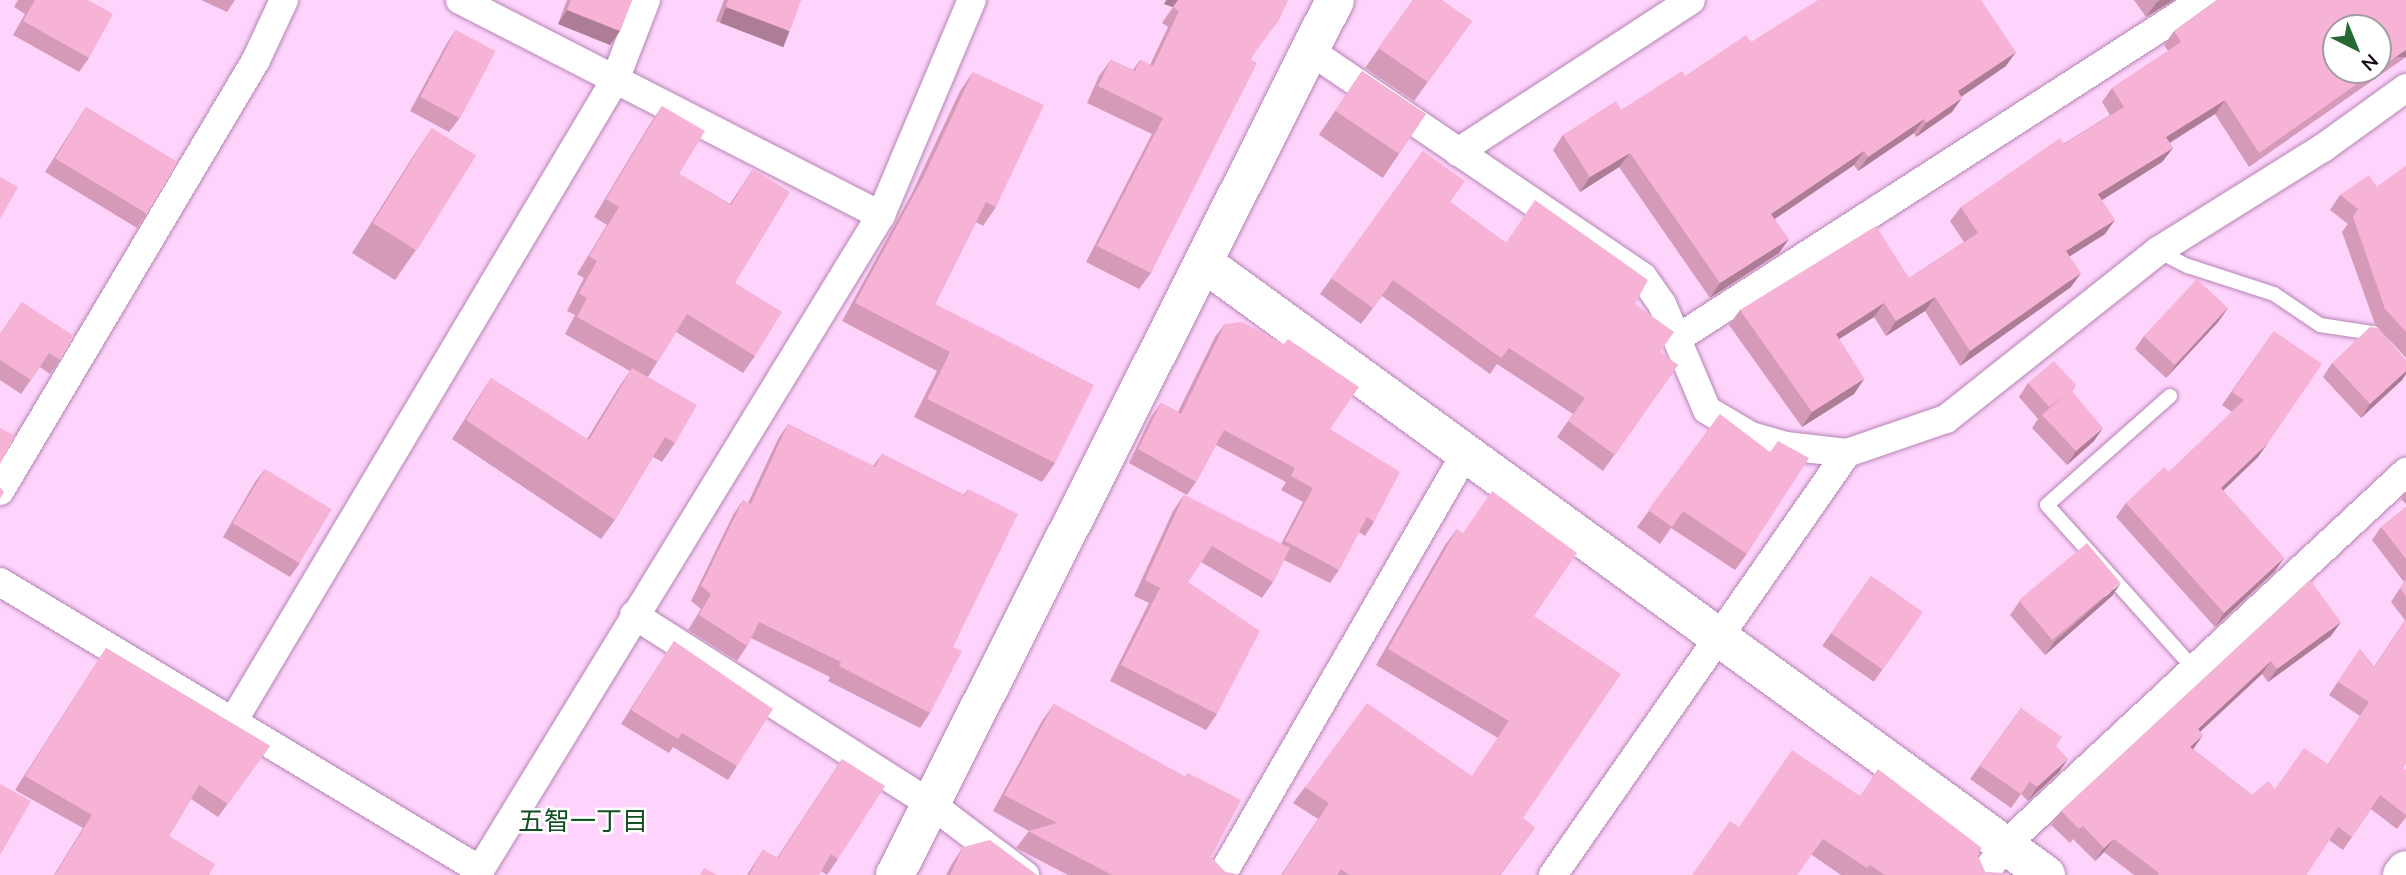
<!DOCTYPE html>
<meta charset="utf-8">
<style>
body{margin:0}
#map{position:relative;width:2406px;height:875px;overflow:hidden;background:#fed4fc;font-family:Mulish,"Noto Sans JP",sans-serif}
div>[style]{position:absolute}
.roads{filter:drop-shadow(0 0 2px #b685b4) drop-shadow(0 0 2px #b685b4)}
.lane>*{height:14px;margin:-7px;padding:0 7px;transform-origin:7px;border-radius:7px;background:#fff}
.street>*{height:28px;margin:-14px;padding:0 14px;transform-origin:14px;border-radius:14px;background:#fff}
.secondary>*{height:38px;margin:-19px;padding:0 19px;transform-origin:19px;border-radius:19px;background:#fff}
.wall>*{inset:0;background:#d49ab7;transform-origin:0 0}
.shaded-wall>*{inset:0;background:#ad7d95;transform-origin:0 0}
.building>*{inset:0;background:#f7b3d5;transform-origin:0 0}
span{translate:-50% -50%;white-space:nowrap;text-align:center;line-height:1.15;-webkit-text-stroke:5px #fff;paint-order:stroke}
.neighbourhood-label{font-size:26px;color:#115121}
.north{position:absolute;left:2322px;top:14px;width:70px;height:70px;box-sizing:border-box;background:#fff;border:2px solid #a29ba2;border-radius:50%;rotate:137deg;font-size:19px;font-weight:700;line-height:28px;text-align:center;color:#170616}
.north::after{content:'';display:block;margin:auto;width:24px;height:32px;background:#266934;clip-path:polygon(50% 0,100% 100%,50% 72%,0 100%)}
</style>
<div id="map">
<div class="roads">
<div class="lane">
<div style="left:2158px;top:251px;width:34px;rotate:27deg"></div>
<div style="left:2188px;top:266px;width:90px;rotate:18deg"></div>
<div style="left:2274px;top:294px;width:55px;rotate:34deg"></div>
<div style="left:2320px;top:325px;width:54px;rotate:8.6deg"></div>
<div style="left:2373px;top:333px;width:11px;rotate:49deg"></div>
<div style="left:2170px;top:396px;width:164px;rotate:138.5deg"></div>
<div style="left:2047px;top:505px;width:220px;rotate:48.1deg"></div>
</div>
<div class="street">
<div style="left:460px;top:0;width:473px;rotate:27.1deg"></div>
<div style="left:1312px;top:52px;width:400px;rotate:34.2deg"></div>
<div style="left:1643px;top:277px;width:33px;rotate:55deg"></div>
<div style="left:1662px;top:304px;width:115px;rotate:67deg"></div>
<div style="left:1707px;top:410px;width:51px;rotate:30.6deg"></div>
<div style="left:1751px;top:436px;width:36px;rotate:16deg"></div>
<div style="left:1786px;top:446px;width:61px;rotate:6.5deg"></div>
<div style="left:1847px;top:453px;width:105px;rotate:-19deg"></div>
<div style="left:1946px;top:419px;width:270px;rotate:-38.4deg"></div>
<div style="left:2158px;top:251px;width:195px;rotate:-32deg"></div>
<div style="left:2323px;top:148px;width:102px;rotate:-35.9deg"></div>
<div style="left:1458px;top:152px;width:278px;rotate:-33.1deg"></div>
<div style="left:1678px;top:338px;width:624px;rotate:-32.77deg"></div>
<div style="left:0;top:491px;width:501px;rotate:-59.29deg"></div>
<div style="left:256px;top:60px;width:66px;rotate:-65deg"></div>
<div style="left:0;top:582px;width:560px;rotate:30.96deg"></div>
<div style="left:634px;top:615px;width:352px;rotate:32.5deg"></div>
<div style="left:931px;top:804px;width:118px;rotate:37.1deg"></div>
<div style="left:232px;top:723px;width:748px;rotate:-59.22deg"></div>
<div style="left:615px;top:80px;width:86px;rotate:-68.8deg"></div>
<div style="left:477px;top:875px;width:774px;rotate:-58.53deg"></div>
<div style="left:881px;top:215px;width:233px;rotate:-67.1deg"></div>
<div style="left:1222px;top:875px;width:486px;rotate:-60deg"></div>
<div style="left:1553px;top:875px;width:514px;rotate:-55.14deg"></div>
<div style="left:1984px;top:875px;width:37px;rotate:-55deg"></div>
<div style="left:2005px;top:845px;width:548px;rotate:-42.93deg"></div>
</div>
<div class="secondary">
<div style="left:1204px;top:263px;width:1041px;rotate:36.01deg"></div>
<div style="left:895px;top:875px;width:979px;rotate:-63.3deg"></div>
<div style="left:2402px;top:875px;width:6px;rotate:-51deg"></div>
</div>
</div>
<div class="wall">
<div style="clip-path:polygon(18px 0,88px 0,89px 58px,79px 72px,13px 35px,25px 14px,14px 7px)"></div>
<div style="clip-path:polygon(201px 0,235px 0,227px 12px)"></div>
<div style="clip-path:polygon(567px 0,632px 0,620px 31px,610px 45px,558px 24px)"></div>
<div style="clip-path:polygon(724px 0,801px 0,780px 45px,716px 21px)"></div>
<div style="clip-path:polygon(1166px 0,1288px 0,1250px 60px,1151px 273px,1139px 289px,1086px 262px,1152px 134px,1087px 103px,1099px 76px,1111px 60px,1133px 70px,1140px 60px,1150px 65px,1168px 27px,1162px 23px,1173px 7px,1164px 4px)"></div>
<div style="clip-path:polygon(1413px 0,1472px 21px,1414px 101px,1365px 68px)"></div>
<div style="clip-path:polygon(2134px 0,2174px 0,2146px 17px)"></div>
<div style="clip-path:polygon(2217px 0,2406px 0,2406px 57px,2249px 167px,2215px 114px,2170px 143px,2173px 148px,2162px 162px,2102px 200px,2105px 234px,2070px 256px,2071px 287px,1960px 366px,1925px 311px,1886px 336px,1874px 317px,1839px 339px,1864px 379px,1854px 394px,1802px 427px,1729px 325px,1740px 310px,1909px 278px,1964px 242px,1950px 221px,1961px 207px,2110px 115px,2102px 102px,2112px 88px,2168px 51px,2164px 45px,2174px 31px)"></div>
<div style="clip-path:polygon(456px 30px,459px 119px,449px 132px,410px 111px,447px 43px)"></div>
<div style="clip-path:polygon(1751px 42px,2006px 66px,1961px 96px,1952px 112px,1916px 137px,1914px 133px,1858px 171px,1854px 165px,1775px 219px,1779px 253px,1710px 298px,1619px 167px,1580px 192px,1553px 150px,1563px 135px,1621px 110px)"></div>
<div style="left:1362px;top:71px;width:77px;height:77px;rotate:34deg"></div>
<div style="clip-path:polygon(973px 72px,996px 207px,983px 226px,976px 222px,935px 304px,1055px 463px,1042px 482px,914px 417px,937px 371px,842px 321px,911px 195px,960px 91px)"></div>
<div style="clip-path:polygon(662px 106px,679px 174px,730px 204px,753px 169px,735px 283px,755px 356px,743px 373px,676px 332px,648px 377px,675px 443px,662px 462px,653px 457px,615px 520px,601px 539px,452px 439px,491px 378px,587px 439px,619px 387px,630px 371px,565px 334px,575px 315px,567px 311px,584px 278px,577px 274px,607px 225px,594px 217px,650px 124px)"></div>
<div style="clip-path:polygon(86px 107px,146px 215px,137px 228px,45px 172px)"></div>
<div style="clip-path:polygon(432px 128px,416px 250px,395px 280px,352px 253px,412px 158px)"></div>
<div style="clip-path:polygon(1423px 151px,1450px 202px,1506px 243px,1635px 304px,1660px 352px,1678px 365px,1603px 471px,1557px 437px,1573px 414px,1497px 364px,1490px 374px,1382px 296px,1361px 324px,1320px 294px)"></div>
<div style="clip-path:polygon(2406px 166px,2406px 358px,2375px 324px,2342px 232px,2348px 224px,2330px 210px,2340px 195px,2377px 187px)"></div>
<div style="clip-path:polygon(22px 302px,60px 360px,50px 374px,40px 367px,21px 394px,0 380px,0 334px)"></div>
<div style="clip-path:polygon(2228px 308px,2218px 322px,2166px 378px,2135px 349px,2144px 336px)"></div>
<div style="clip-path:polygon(1225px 324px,1330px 429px,1374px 522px,1365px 536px,1359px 532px,1339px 570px,1330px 583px,1284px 560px,1273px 582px,1262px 598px,1201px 562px,1188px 582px,1217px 714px,1206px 730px,1110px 681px,1149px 603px,1134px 596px,1173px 511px,1184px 495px,1281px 544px,1303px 502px,1281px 490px,1286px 482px,1216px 445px,1196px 482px,1187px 495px,1129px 463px,1151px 417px,1161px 403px,1178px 412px,1215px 337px)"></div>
<div style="clip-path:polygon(2274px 331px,2258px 457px,2223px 491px,2284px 558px,2274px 572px,2215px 627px,2116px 517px,2126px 503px,2169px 472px,2232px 412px,2222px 405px)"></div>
<div style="clip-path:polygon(2406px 360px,2406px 374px,2402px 380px,2361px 418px,2323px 377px,2332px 363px)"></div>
<div style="clip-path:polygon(2028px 383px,2076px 385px,2072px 391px,2094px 441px,2067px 465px,2032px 428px,2038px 419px,2019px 397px)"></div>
<div style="clip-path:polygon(1720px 414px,1747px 554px,1735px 570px,1671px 528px,1660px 544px,1637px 527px)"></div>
<div style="clip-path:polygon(788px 424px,873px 466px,882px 454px,964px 495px,968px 489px,953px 647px,930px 713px,920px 728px,828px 681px,830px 677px,751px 638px,747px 646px,737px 661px,688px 630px,701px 609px,691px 601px,733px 515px,743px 500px,748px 503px,778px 439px)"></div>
<div style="clip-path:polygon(265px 469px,300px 563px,290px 577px,223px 537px,255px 482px)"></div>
<div style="clip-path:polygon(2406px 492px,2406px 504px,2401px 499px)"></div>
<div style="clip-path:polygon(2406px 507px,2406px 763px,2403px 768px,2406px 771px,2406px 817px,2397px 829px,2371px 809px,2343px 850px,2329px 840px,2306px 875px,2134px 875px,2104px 852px,2095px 861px,2073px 839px,2070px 843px,2051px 825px,2061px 811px,2310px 580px,2331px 636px,2268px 682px,2262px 674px,2200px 732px,2193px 749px,2252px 795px,2275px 789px,2328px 764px,2360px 716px,2329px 695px,2360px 649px,2374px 667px,2405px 620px,2391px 602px,2404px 582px,2372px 540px,2381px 527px)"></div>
<div style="clip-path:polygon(1457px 529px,1534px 616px,1523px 818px,1535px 828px,1500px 875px,1281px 875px,1318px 819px,1293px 803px,1305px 787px,1472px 776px,1498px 738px,1376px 665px,1445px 545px)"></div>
<div style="left:1871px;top:576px;width:63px;height:85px;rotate:35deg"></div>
<div style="clip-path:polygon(2112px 596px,2045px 655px,2010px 615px,2020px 601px)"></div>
<div style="clip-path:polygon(674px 641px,737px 766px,728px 780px,673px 747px,669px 753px,621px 724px)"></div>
<div style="clip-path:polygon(106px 648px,270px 746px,218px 817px,191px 799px,169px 836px,209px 875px,54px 875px,83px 828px,15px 790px)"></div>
<div style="clip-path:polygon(1054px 704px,1185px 777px,1188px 773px,1211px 857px,1225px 872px,1240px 875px,1068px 875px,1016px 848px,1029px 831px,993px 811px,1042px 721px)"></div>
<div style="clip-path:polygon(2021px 708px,2056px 746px,2059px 772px,2028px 801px,2021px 794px,2011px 808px,1970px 779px)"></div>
<div style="clip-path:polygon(842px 759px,838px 859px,827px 875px,821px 871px,819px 875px,747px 875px,763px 850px,777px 858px)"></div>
<div style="clip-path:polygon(1859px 795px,1977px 854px,1985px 872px,2007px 875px,1841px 875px,1812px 855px,1739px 827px)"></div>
<div style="clip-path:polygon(963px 847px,1037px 875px,946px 875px,950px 867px)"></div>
</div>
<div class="shaded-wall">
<div style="clip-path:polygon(1167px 0,1179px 0,1173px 7px,1164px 4px)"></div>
<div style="clip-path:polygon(2160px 0,2174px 0,2146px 17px,2156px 3px)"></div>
<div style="left:726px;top:7px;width:68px;height:17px;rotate:21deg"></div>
<div style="clip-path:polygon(567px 10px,620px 31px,610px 45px,558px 24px)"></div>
<div style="left:2406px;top:50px;width:7px;height:179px;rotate:90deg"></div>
<div style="clip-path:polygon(2016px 52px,2006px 66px,1948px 106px,1958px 91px)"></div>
<div style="clip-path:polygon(1962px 98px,1952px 112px,1916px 137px,1926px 123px)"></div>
<div style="clip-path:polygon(2225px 100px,2215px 114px,2156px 151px,2166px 137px)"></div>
<div style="clip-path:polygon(1924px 119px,1914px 133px,1858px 171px,1868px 157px)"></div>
<div style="clip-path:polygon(2173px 148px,2162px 162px,2088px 209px,2098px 194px)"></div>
<div style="clip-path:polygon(1864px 151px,1854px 165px,1761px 228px,1771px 214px)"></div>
<div style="clip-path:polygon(1630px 153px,1619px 167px,1580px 192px,1590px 177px)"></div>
<div style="clip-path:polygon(2115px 220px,2105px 234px,2056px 265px,2066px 251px)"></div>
<div style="clip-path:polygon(1789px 239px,1779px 253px,1710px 298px,1720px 283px)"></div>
<div style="clip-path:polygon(2081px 273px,2071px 287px,1960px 366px,1970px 351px)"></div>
<div style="clip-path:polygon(1935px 297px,1925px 311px,1886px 336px,1896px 321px)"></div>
<div style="clip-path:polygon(1884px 303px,1874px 317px,1825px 348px,1836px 334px)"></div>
<div style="clip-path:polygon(2228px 308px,2218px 322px,2166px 378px,2176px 365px)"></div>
<div style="clip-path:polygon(2406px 371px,2406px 374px,2402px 380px,2361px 418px,2370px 404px)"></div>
<div style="clip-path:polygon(1864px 379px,1854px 394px,1802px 427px,1812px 412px)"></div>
<div style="clip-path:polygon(2103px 428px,2094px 441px,2067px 465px,2076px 451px)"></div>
<div style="clip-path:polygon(2268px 443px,2258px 457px,2211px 502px,2221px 488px)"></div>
<div style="clip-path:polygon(2284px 558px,2274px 572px,2215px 627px,2224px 613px)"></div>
<div style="clip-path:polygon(2121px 583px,2112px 596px,2045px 655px,2055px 641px)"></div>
<div style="clip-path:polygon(2341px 622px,2331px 636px,2268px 682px,2277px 669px)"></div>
<div style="clip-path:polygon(2271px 661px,2262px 674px,2188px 743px,2198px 729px)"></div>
<div style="clip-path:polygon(2203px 735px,2194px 748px,2181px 761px,2190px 747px)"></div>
<div style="clip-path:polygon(2068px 759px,2059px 772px,2028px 801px,2037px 787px)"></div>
<div style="clip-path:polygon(2114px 839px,2104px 852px,2095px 861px,2104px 848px)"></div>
</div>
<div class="building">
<div style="clip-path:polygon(35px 0,88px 0,113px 14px,89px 58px,23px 21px)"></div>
<div style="clip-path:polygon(571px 0,632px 0,620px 31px,567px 10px)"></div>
<div style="clip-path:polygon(728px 0,801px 0,790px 31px,726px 7px)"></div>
<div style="clip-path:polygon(1178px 0,1288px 0,1279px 20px,1250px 59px,1257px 63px,1151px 273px,1097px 246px,1163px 118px,1098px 86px,1111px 60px,1135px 71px,1140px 60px,1153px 66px,1179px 11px,1173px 7px)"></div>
<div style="clip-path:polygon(1413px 0,1442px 0,1472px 21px,1428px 82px,1378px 48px)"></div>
<div style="clip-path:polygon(1818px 0,1981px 0,2016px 52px,1958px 91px,1962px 98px,1926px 123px,1924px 119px,1868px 157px,1864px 151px,1771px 214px,1789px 239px,1720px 283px,1630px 153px,1590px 177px,1563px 135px,1616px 101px,1621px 110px,1682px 71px,1685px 76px,1746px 35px,1751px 42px)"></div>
<div style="clip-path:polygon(2218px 0,2406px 0,2406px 50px,2378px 69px,2378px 28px,2336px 28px,2336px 70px,2377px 70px,2259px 153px,2225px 100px,2166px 137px,2173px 148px,2098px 194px,2115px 220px,2066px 251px,2081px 273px,1970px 351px,1935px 297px,1896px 321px,1884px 303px,1836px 334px,1864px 379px,1812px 412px,1740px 310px,1876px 226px,1909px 278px,1978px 233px,1961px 207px,2060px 138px,2064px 144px,2124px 107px,2112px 88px,2181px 42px,2174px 31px)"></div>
<div style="left:456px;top:30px;width:45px;height:76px;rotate:28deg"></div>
<div style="left:1362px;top:71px;width:77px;height:48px;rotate:34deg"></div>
<div style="clip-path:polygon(973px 72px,1044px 105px,996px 207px,986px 202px,935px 304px,1094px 385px,1055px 463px,927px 399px,950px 352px,855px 303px,924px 176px)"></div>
<div style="clip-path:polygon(662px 106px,705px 131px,679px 174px,731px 205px,753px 169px,790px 192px,735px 283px,782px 312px,755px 356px,687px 314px,658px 362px,577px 317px,587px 298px,579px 293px,597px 261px,589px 256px,619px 207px,606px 199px)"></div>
<div style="left:86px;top:107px;width:107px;height:60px;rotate:31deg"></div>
<div style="left:432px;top:128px;width:52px;height:112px;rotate:32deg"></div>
<div style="clip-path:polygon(1423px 151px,1465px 181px,1450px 202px,1506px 243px,1535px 200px,1648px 280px,1635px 304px,1674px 332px,1660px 352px,1678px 365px,1615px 455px,1568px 421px,1585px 398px,1509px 348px,1501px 358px,1393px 280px,1373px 308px,1331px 278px)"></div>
<div style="clip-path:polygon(2406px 166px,2406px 332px,2385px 309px,2353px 217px,2358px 209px,2340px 195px,2369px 175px,2377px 187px)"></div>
<div style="clip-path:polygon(0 177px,18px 187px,0 219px)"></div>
<div style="left:2197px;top:279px;width:42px;height:78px;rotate:43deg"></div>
<div style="clip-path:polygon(22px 302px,74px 336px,60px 360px,49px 353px,31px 380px,0 360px,0 334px)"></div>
<div style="clip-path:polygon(1242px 322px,1284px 344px,1288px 339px,1359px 387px,1330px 429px,1400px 472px,1374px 522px,1367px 517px,1339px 570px,1285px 541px,1313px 488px,1291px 476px,1295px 468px,1224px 430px,1196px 482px,1138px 449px,1161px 403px,1181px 414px,1225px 324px)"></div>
<div style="clip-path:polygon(2370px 327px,2378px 328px,2406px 360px,2406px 371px,2370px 404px,2332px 363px)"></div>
<div style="clip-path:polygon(2274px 331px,2322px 364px,2268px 443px,2221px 488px,2284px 558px,2224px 613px,2126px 503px,2164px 467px,2169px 472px,2244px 400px,2232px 392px)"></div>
<div style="clip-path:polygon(2054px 361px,2076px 385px,2071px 390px,2103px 428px,2076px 451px,2042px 415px,2065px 394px,2049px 407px,2028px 383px)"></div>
<div style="clip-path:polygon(632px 368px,697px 405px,675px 443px,665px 437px,615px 520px,466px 420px,491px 378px,589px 440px)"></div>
<div style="clip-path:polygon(1720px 414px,1770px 452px,1778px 441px,1809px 458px,1747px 554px,1683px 511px,1672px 527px,1648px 510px)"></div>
<div style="clip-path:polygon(788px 424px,875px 467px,882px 454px,965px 496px,968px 489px,1018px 514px,953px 647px,962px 651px,930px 713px,839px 666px,841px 662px,759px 622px,747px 646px,699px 615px,711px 594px,701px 586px,743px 500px,751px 504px)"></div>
<div style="clip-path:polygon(0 428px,15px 436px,0 464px)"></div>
<div style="left:265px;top:469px;width:78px;height:63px;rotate:31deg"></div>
<div style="clip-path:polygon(0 487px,4px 492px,0 499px)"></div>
<div style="clip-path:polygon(1492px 491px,1577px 553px,1534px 616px,1621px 674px,1523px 818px,1535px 828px,1499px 875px,1349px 875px,1341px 869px,1337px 875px,1282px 875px,1329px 803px,1305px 787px,1367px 703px,1472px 776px,1509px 721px,1388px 649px,1457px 529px,1463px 533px)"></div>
<div style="clip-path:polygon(1184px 495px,1290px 548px,1273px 582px,1212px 546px,1188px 582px,1260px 631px,1217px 714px,1121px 665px,1160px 588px,1145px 580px)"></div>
<div style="clip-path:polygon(2406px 507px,2406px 559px,2381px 527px)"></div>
<div style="left:2087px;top:543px;width:52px;height:89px;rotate:50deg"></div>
<div style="left:1871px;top:576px;width:63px;height:70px;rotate:35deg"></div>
<div style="clip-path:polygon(2406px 579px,2406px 596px,2400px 588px)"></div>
<div style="clip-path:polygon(2310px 580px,2341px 622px,2277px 669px,2271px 661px,2198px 729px,2203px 735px,2190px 747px,2252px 795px,2268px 781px,2275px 789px,2304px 748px,2328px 764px,2369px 702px,2338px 682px,2360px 649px,2374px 668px,2406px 619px,2406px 763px,2403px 768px,2406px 771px,2406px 815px,2380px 795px,2352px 837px,2338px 827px,2306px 875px,2158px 875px,2159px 873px,2114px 839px,2104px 848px,2083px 826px,2079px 829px,2061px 811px)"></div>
<div style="clip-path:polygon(674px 641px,773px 709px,737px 766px,682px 733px,678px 739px,631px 710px)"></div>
<div style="clip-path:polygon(106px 648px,270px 746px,228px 804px,199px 785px,169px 836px,215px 864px,209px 875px,55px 875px,92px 815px,25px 776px)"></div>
<div style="clip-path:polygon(1054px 704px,1186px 777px,1188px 773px,1241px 800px,1211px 857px,1225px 872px,1240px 875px,1112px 875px,1028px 831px,1057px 823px,1004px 795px)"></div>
<div style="clip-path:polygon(2021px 708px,2062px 737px,2056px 746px,2068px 759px,2037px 787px,2030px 781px,2021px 794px,1980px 766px)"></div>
<div style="clip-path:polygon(1792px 750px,1860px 796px,1878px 769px,1982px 848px,1977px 854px,1985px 872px,2004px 873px,2007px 875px,1885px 875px,1870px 865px,1867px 868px,1823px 839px,1797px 875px,1692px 875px,1730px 821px,1739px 827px)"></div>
<div style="clip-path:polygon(842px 759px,885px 786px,838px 859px,831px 854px,819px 875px,749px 875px,763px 850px,778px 858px)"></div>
<div style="clip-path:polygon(0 784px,31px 801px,0 855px)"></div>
<div style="clip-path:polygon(990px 840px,1037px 875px,950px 875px,963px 847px)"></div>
<div style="clip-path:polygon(704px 868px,717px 875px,700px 875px)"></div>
</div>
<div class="neighbourhood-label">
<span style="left:583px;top:821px">五智一丁目</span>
</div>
<div class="north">N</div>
</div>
